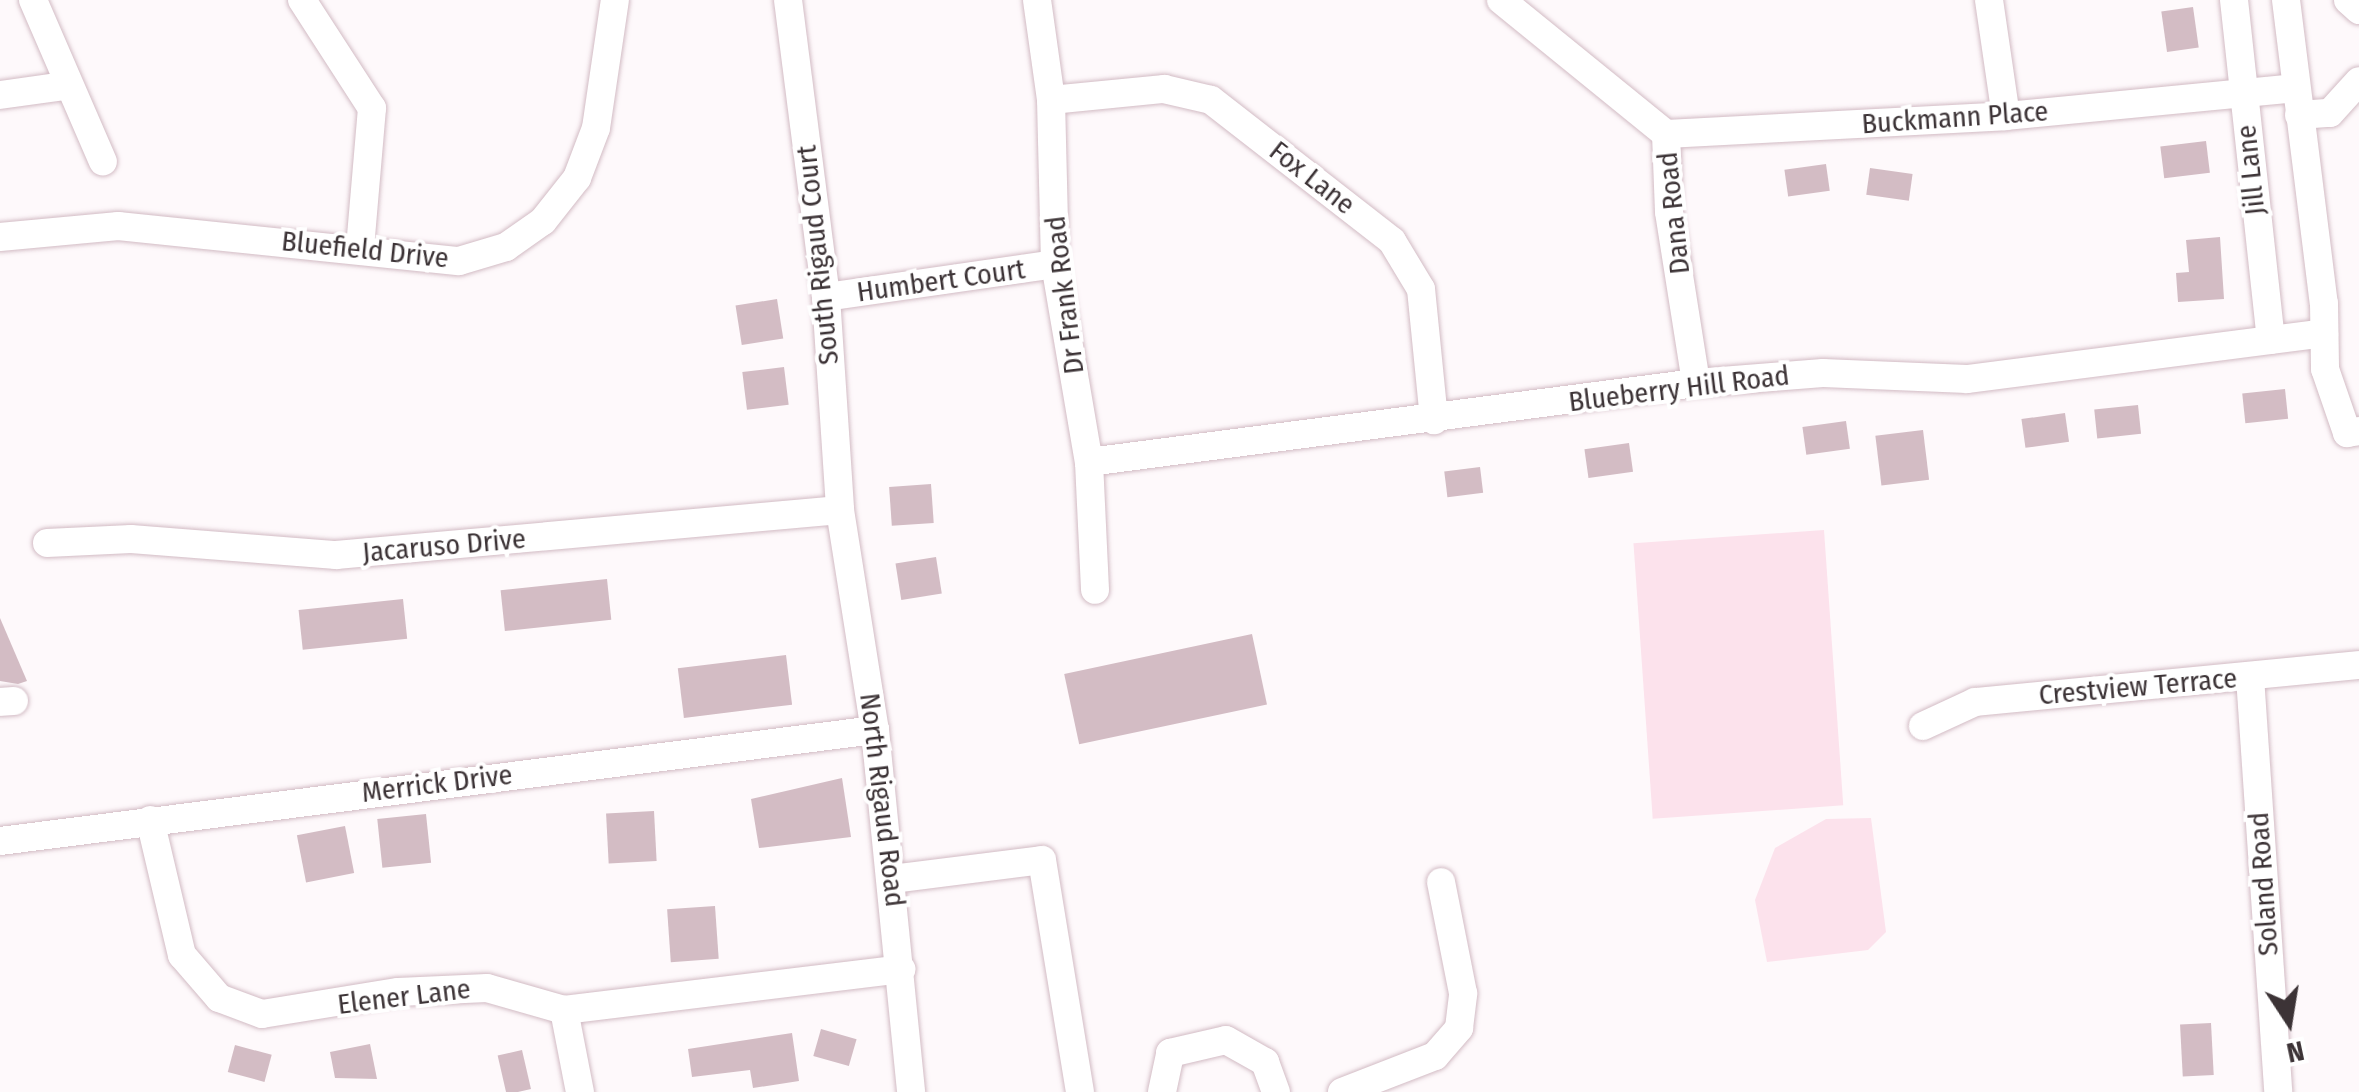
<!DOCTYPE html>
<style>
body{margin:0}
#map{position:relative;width:2359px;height:1092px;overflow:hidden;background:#fef9fb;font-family:"Fira Sans Condensed",sans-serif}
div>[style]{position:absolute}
.green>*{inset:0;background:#fce2ec;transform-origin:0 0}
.building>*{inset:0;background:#d3bcc4;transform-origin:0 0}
.roads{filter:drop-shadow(0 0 2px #d2bbc4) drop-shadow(0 0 2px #d2bbc4)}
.minor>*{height:28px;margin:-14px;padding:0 14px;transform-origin:14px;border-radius:14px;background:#fff}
span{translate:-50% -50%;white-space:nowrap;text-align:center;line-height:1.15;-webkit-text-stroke:8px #fff;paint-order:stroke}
.street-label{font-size:28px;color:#3c3336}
.north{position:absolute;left:2239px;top:972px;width:100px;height:100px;-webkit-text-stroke:8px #fff;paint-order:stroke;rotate:168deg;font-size:28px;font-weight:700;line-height:40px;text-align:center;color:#3c3336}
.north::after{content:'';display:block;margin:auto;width:35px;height:45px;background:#3c3336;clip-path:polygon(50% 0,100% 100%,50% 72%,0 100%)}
</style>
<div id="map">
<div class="green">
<div style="left:1824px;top:530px;width:276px;height:191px;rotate:86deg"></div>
<div style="clip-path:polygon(1871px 818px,1886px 932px,1868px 950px,1767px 962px,1755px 900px,1775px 848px,1826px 819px)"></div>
</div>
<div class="building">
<div style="left:2193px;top:7px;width:41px;height:32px;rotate:82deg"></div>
<div style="left:2206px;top:141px;width:32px;height:46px;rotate:83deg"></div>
<div style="left:1826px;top:164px;width:27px;height:42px;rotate:82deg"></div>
<div style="left:1870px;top:168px;width:43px;height:27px;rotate:8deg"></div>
<div style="clip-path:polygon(2220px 237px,2224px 299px,2178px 302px,2176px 273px,2189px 272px,2186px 240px)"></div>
<div style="left:777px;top:299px;width:40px;height:42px;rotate:81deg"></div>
<div style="left:784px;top:367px;width:38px;height:42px;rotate:83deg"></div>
<div style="left:2285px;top:389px;width:30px;height:43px;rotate:84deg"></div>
<div style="left:2138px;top:405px;width:29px;height:44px;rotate:84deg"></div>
<div style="left:2065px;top:413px;width:29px;height:44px;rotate:82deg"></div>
<div style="left:1846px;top:421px;width:28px;height:44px;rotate:82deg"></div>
<div style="left:1923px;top:430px;width:50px;height:48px;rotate:83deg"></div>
<div style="left:1629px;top:443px;width:29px;height:45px;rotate:82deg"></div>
<div style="left:1480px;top:467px;width:26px;height:36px;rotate:83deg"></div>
<div style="left:931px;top:484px;width:39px;height:42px;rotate:86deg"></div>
<div style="left:936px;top:557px;width:37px;height:41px;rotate:81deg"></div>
<div style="left:607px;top:579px;width:41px;height:107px;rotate:84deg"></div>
<div style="left:403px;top:599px;width:40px;height:105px;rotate:84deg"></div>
<div style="clip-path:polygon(0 618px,27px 681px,18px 684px,0 681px)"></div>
<div style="left:1252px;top:634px;width:72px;height:192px;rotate:78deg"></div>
<div style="left:786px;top:655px;width:50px;height:109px;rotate:83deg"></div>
<div style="clip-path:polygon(842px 778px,851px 837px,759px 848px,751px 799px)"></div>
<div style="left:654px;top:811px;width:50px;height:48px;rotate:87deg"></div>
<div style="left:426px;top:814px;width:49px;height:49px;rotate:84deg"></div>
<div style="left:345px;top:826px;width:48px;height:49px;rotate:79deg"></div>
<div style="left:715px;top:906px;width:53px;height:48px;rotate:86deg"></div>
<div style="left:2211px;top:1023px;width:52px;height:31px;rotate:87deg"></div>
<div style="left:821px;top:1029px;width:37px;height:28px;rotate:16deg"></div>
<div style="clip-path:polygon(792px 1033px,799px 1081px,753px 1088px,750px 1070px,692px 1077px,688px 1049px)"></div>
<div style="clip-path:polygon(370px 1044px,377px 1079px,335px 1078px,330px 1052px)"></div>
<div style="left:235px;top:1045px;width:38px;height:28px;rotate:15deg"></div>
<div style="left:522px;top:1050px;width:40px;height:25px;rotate:77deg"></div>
</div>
<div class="roads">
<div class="minor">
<div style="left:33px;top:0;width:176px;rotate:66.6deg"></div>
<div style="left:302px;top:0;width:129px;rotate:57.1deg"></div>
<div style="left:372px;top:108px;width:141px;rotate:94.9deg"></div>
<div style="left:788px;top:0;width:299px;rotate:82.7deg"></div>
<div style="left:826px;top:297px;width:213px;rotate:86.2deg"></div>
<div style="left:840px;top:510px;width:223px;rotate:81deg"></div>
<div style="left:875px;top:730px;width:364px;rotate:84.3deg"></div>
<div style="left:1037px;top:0;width:101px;rotate:82deg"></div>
<div style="left:1051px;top:100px;width:164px;rotate:88.6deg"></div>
<div style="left:1055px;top:264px;width:201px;rotate:80.3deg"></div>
<div style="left:1089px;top:462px;width:128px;rotate:87.3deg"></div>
<div style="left:1501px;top:0;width:213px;rotate:39.1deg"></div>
<div style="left:1666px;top:134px;width:78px;rotate:87.8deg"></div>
<div style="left:1669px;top:212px;width:173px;rotate:81deg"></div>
<div style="left:1989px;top:0;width:117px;rotate:81.7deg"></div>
<div style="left:2234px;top:0;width:342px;rotate:83.8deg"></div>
<div style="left:2286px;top:0;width:305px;rotate:82.9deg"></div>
<div style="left:2324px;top:303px;width:66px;rotate:89.1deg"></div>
<div style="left:2325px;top:369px;width:68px;rotate:71deg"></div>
<div style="left:2347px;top:433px;width:12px;rotate:-9deg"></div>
<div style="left:2348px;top:0;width:15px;rotate:42deg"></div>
<div style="left:0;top:95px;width:66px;rotate:-7.9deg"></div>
<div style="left:1051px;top:100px;width:114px;rotate:-5.6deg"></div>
<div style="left:1164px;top:89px;width:48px;rotate:13.2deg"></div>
<div style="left:1211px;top:100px;width:229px;rotate:37.9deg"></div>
<div style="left:1392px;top:241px;width:56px;rotate:58.9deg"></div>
<div style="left:1421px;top:289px;width:132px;rotate:84.3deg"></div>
<div style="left:2299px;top:115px;width:31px;rotate:-4deg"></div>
<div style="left:2330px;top:113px;width:43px;rotate:-47.8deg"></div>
<div style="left:1666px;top:134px;width:340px;rotate:-3deg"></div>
<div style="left:2006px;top:116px;width:291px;rotate:-5.5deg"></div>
<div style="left:0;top:237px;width:119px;rotate:-5.3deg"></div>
<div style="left:118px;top:226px;width:343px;rotate:5.9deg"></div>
<div style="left:459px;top:261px;width:49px;rotate:-16.6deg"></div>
<div style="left:506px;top:247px;width:45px;rotate:-35.1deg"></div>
<div style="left:543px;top:221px;width:55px;rotate:-51.7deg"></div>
<div style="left:577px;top:178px;width:53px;rotate:-69.2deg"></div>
<div style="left:596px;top:128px;width:129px;rotate:-81.6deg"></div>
<div style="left:826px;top:297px;width:231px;rotate:-8.2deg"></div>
<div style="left:1089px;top:462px;width:612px;rotate:-7.42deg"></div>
<div style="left:1696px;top:383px;width:127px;rotate:-4.5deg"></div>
<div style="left:1823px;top:373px;width:144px;rotate:2.4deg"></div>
<div style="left:1967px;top:379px;width:360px;rotate:-7.3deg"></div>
<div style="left:47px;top:543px;width:84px;rotate:-2.7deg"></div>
<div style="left:131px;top:539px;width:206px;rotate:4.5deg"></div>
<div style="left:336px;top:555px;width:506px;rotate:-5.1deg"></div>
<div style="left:2250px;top:677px;width:416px;rotate:86.1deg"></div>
<div style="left:0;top:702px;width:14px;rotate:-4deg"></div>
<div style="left:1923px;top:726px;width:57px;rotate:-24.8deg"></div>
<div style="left:1975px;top:702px;width:386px;rotate:-5.5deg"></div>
<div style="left:150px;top:820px;width:139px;rotate:76.7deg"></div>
<div style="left:182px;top:955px;width:57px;rotate:49.3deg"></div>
<div style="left:219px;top:998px;width:46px;rotate:20.4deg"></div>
<div style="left:262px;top:1014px;width:138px;rotate:-9.2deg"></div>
<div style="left:398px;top:992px;width:89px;rotate:-2.6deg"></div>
<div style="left:487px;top:988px;width:80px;rotate:15.9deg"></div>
<div style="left:564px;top:1010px;width:340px;rotate:-6.9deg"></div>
<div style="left:0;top:841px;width:882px;rotate:-7.23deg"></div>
<div style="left:892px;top:879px;width:151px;rotate:-7.2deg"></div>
<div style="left:1042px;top:860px;width:235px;rotate:80.7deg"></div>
<div style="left:564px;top:1010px;width:84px;rotate:79deg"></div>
<div style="left:1162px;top:1092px;width:40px;rotate:-78deg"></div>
<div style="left:1170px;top:1053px;width:57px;rotate:-13.1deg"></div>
<div style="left:1226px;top:1040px;width:45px;rotate:29.4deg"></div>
<div style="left:1265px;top:1062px;width:32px;rotate:70deg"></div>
<div style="left:1342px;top:1092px;width:100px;rotate:-21.2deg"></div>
<div style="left:1435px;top:1056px;width:37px;rotate:-49deg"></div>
<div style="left:1459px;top:1028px;width:35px;rotate:-83deg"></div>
<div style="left:1463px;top:993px;width:113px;rotate:-101.2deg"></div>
</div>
</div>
<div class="street-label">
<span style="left:1955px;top:118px;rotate:-4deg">Buckmann Place</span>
<span style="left:2251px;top:170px;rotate:-96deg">Jill Lane</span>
<span style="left:1312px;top:178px;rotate:38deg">Fox Lane</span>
<span style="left:1674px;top:213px;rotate:-96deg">Dana Road</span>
<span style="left:365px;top:250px;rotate:6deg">Bluefield Drive</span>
<span style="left:818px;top:255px;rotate:-96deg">South Rigaud Court</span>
<span style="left:941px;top:281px;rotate:-8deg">Humbert Court</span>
<span style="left:1065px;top:295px;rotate:-97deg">Dr Frank Road</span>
<span style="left:1679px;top:389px;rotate:-7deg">Blueberry Hill Road</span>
<span style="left:444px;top:546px;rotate:-5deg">Jacaruso Drive</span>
<span style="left:2138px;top:687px;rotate:-5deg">Crestview Terrace</span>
<span style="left:437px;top:784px;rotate:-7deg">Merrick Drive</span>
<span style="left:882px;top:800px;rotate:83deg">North Rigaud Road</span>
<span style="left:2264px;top:884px;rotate:-94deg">Soland Road</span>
<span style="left:404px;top:997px;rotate:-7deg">Elener Lane</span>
</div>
<div class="north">N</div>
</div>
